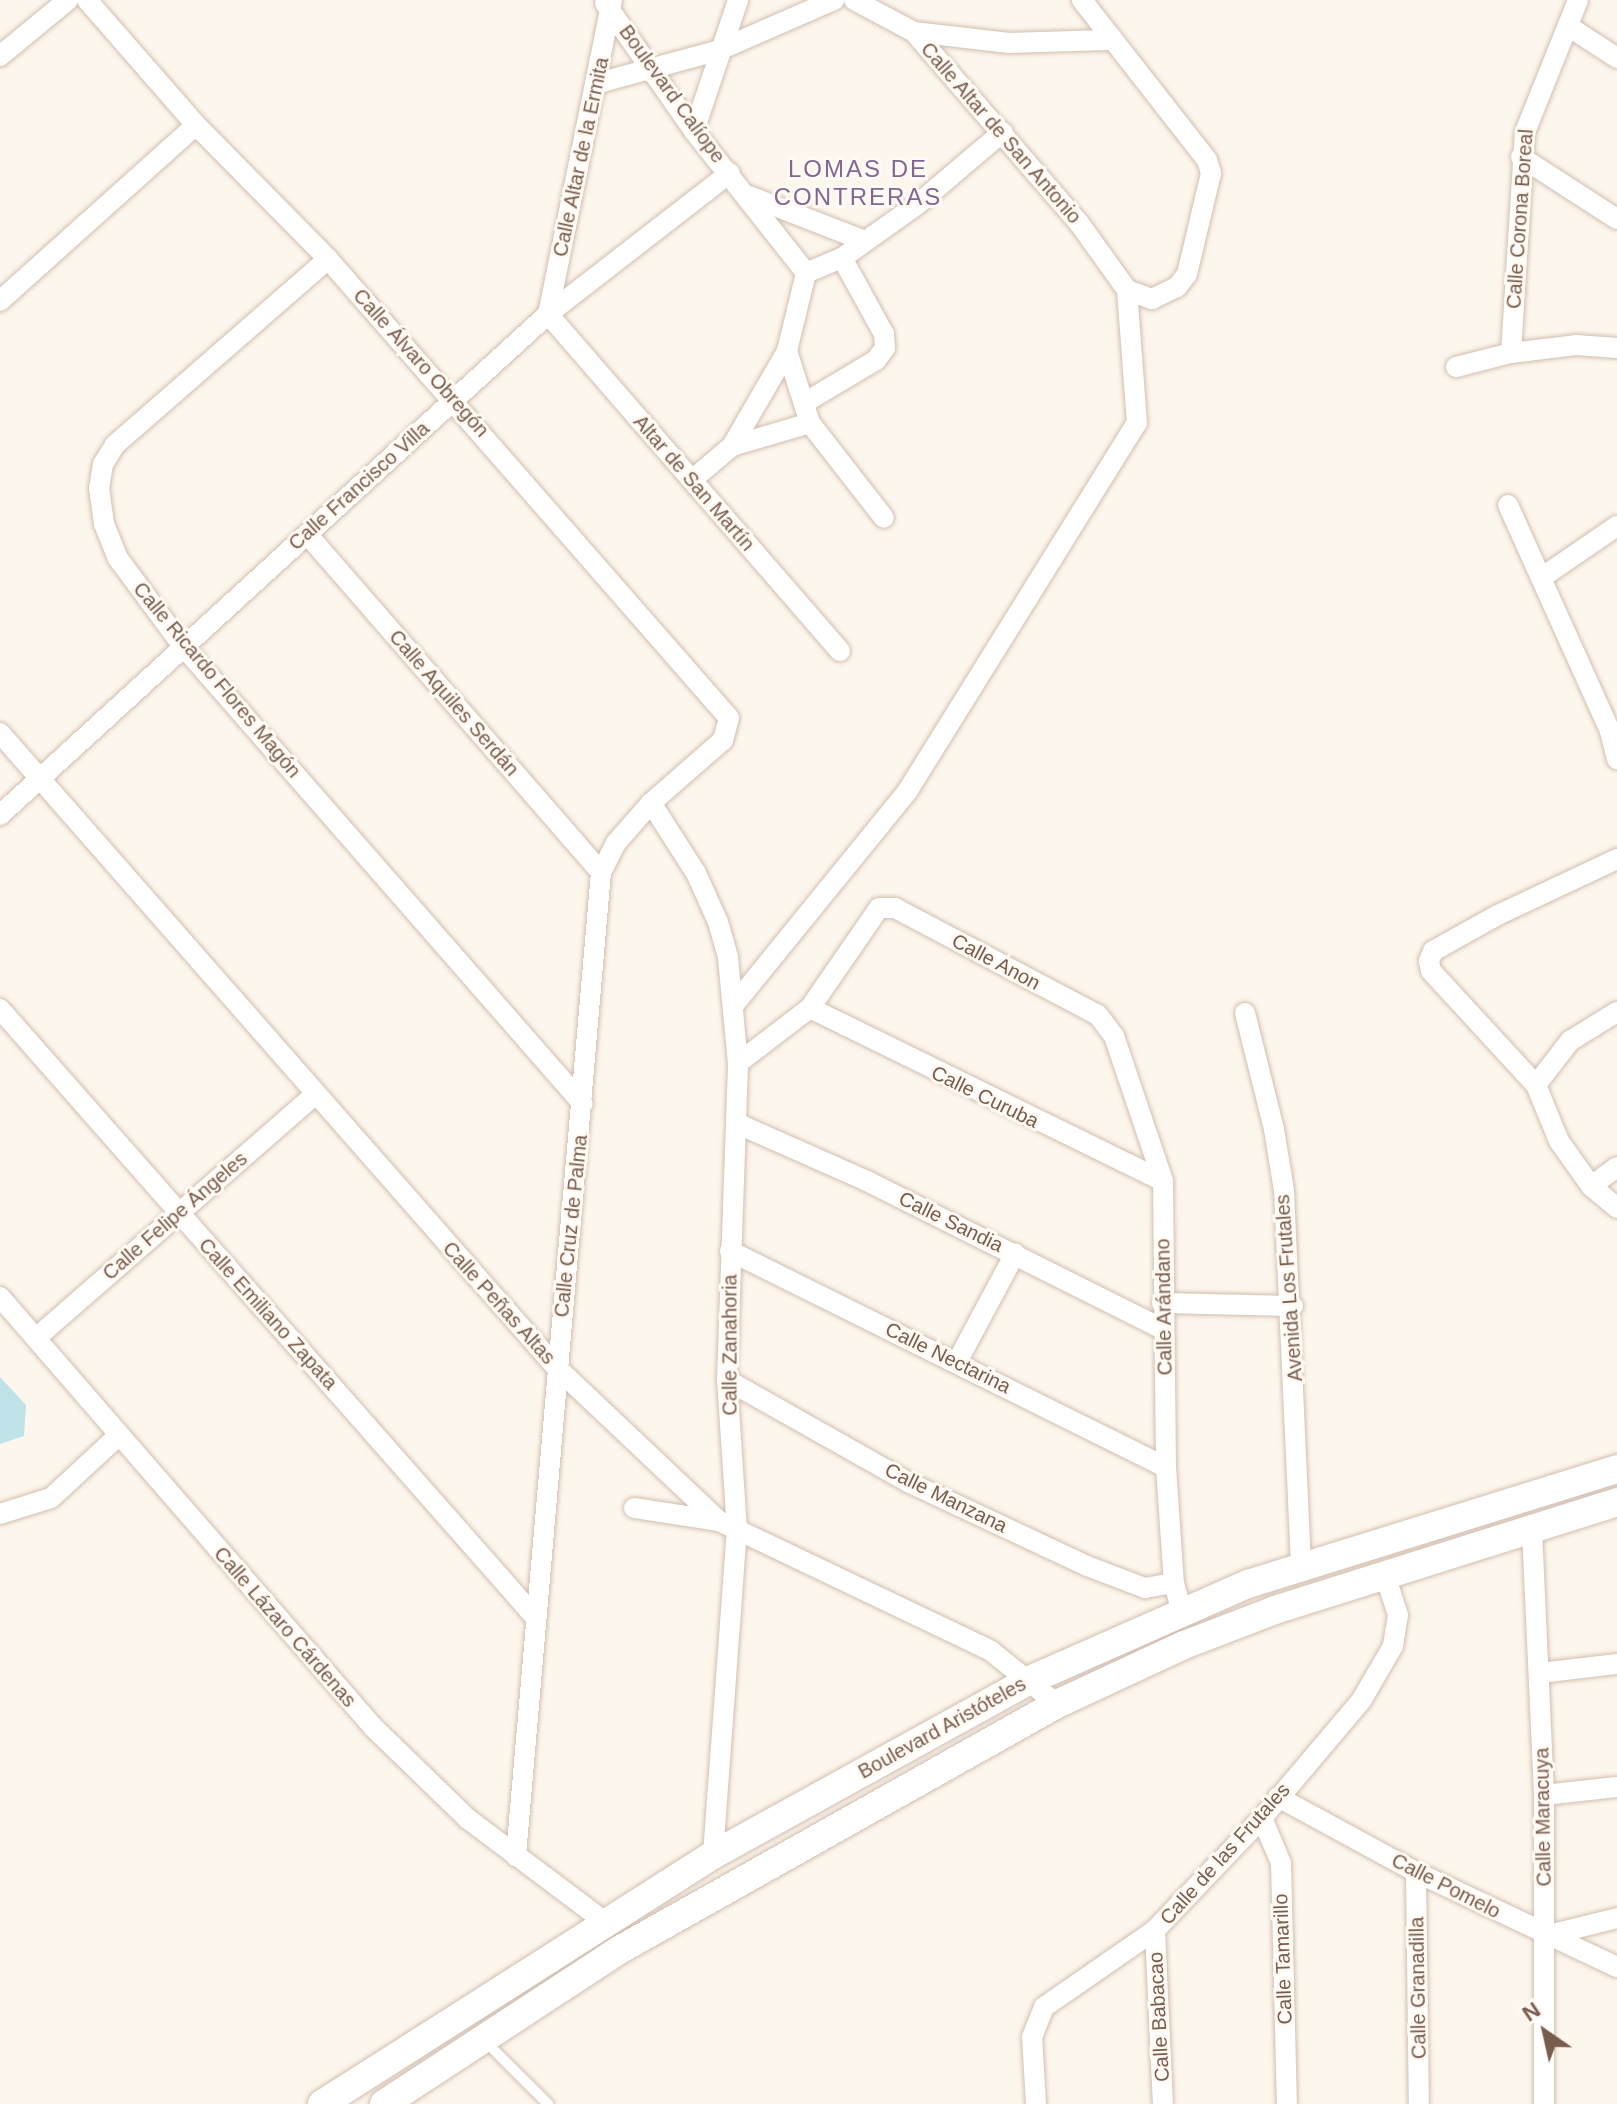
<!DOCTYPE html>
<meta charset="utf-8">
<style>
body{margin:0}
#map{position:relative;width:1617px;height:2104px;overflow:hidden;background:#fdf6ec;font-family:Helvetica,sans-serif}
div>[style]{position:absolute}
.water>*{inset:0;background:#bfe3e8}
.roads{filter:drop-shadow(0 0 2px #d1beb0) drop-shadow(0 0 2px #d1beb0)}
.lane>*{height:10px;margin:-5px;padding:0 5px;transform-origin:5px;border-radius:5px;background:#fff}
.street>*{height:20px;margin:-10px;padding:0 10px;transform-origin:10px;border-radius:10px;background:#fff}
.secondary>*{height:28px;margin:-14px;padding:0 14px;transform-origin:14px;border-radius:14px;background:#fff}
span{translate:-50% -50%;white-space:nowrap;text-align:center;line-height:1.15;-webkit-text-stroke:6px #fffaf3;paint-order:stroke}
.street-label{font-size:20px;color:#7a5c4d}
.quarter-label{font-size:24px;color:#846695;letter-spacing:2px}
.north{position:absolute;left:1505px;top:1992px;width:80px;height:80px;-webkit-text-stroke:6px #fffaf3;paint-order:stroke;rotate:326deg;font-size:22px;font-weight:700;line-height:32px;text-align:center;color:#7a5c4d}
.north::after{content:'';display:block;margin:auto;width:28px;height:36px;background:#7a5c4d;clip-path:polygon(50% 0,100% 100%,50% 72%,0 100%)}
</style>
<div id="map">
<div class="water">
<div style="clip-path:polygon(0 1377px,26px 1405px,24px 1436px,0 1444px)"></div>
</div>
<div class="roads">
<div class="lane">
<div style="left:484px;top:2040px;width:91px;rotate:45deg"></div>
</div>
<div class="street">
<div style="left:87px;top:0;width:166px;rotate:48.9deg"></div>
<div style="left:196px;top:125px;width:188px;rotate:45.4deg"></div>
<div style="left:328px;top:259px;width:609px;rotate:48.86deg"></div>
<div style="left:729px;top:718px;width:23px;rotate:105deg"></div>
<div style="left:723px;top:740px;width:96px;rotate:138.8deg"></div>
<div style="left:651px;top:803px;width:53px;rotate:131.2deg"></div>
<div style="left:616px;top:843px;width:33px;rotate:117deg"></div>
<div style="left:601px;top:872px;width:988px;rotate:94.94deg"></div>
<div style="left:612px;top:0;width:320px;rotate:101.5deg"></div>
<div style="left:548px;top:314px;width:446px;rotate:49.1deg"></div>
<div style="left:854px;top:0;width:68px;rotate:28.1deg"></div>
<div style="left:914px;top:32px;width:252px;rotate:49.2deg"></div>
<div style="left:1079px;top:223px;width:82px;rotate:54.4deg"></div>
<div style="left:1127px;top:290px;width:27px;rotate:20deg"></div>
<div style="left:1152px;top:299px;width:28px;rotate:-26deg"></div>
<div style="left:1177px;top:287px;width:16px;rotate:-52deg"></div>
<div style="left:1187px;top:274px;width:104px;rotate:-76.6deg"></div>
<div style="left:1211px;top:173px;width:14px;rotate:-107deg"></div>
<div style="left:1207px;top:160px;width:203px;rotate:-128deg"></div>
<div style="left:605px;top:3px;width:156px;rotate:55.2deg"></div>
<div style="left:694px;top:131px;width:181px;rotate:51.7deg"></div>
<div style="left:806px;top:273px;width:80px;rotate:103.7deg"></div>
<div style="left:787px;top:351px;width:76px;rotate:72.3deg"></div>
<div style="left:810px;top:423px;width:120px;rotate:52.1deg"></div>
<div style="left:1568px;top:26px;width:59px;rotate:33.1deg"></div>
<div style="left:914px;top:32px;width:96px;rotate:6.6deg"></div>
<div style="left:1009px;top:43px;width:104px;rotate:-1.7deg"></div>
<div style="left:0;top:56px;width:88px;rotate:-39.5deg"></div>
<div style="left:598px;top:83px;width:123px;rotate:-15.1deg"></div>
<div style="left:717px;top:51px;width:128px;rotate:-23.6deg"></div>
<div style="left:694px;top:131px;width:138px;rotate:-71.4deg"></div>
<div style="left:1521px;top:157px;width:114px;rotate:32.9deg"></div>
<div style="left:749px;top:196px;width:124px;rotate:21.2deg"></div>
<div style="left:328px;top:259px;width:283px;rotate:138.9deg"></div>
<div style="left:115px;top:445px;width:22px;rotate:122deg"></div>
<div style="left:103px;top:464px;width:24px;rotate:99deg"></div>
<div style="left:99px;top:488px;width:36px;rotate:82deg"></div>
<div style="left:104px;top:524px;width:35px;rotate:68deg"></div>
<div style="left:117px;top:557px;width:109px;rotate:53.5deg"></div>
<div style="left:182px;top:645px;width:609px;rotate:48.86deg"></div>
<div style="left:806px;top:273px;width:39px;rotate:-23deg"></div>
<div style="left:842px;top:258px;width:93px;rotate:-35.4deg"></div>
<div style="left:918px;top:204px;width:111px;rotate:-40.3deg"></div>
<div style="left:0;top:301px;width:263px;rotate:-41.9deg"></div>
<div style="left:1511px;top:353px;width:221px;rotate:-86.4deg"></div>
<div style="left:1525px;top:132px;width:142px;rotate:-68.1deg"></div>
<div style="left:1456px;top:367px;width:57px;rotate:-14.3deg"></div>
<div style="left:1511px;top:353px;width:65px;rotate:-7deg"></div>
<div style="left:1576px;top:345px;width:41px;rotate:4.2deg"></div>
<div style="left:804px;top:403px;width:84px;rotate:-30.8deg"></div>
<div style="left:876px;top:360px;width:15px;rotate:-53deg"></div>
<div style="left:885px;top:348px;width:14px;rotate:-94deg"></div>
<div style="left:884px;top:334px;width:87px;rotate:-118.9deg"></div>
<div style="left:732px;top:446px;width:81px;rotate:-16.4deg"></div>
<div style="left:692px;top:480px;width:52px;rotate:-40.4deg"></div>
<div style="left:732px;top:446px;width:110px;rotate:-59.9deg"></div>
<div style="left:1508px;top:505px;width:248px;rotate:65.7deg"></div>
<div style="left:1610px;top:731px;width:29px;rotate:76deg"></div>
<div style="left:307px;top:534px;width:448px;rotate:49deg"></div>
<div style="left:1541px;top:578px;width:92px;rotate:-34.4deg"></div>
<div style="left:0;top:733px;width:843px;rotate:48.75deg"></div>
<div style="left:556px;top:1367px;width:224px;rotate:43.4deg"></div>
<div style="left:719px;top:1521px;width:301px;rotate:25.5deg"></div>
<div style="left:991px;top:1651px;width:85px;rotate:38.8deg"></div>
<div style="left:651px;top:803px;width:83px;rotate:57.3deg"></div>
<div style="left:696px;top:873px;width:54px;rotate:65.8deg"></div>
<div style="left:718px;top:922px;width:37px;rotate:74deg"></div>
<div style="left:728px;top:958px;width:105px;rotate:84.6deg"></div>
<div style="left:0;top:815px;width:742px;rotate:-42.43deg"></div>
<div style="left:548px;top:314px;width:230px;rotate:-37.8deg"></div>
<div style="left:1617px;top:859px;width:134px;rotate:154.8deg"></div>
<div style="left:1496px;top:916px;width:72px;rotate:150.9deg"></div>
<div style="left:1433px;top:951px;width:11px;rotate:112deg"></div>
<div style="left:1429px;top:961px;width:10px;rotate:79deg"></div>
<div style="left:1431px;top:971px;width:155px;rotate:47.4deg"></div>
<div style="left:1536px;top:1085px;width:61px;rotate:67.7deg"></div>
<div style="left:1559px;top:1141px;width:55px;rotate:54.6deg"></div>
<div style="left:1591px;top:1186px;width:34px;rotate:40deg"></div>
<div style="left:733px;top:1006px;width:276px;rotate:-50.9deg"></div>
<div style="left:907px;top:792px;width:435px;rotate:-58.1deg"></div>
<div style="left:1137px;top:423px;width:133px;rotate:-94.3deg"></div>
<div style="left:810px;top:1008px;width:393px;rotate:26.1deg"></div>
<div style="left:0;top:1009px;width:811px;rotate:48.65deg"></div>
<div style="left:1245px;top:1013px;width:120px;rotate:76deg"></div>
<div style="left:1274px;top:1129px;width:63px;rotate:80.8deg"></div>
<div style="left:1284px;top:1191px;width:377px;rotate:87.4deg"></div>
<div style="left:1536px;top:1085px;width:56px;rotate:-52.3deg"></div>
<div style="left:1570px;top:1041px;width:55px;rotate:-31.7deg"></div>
<div style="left:736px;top:1123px;width:143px;rotate:23.9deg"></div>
<div style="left:867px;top:1181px;width:330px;rotate:26.6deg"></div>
<div style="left:1591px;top:1186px;width:32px;rotate:-36deg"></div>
<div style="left:730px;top:1251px;width:487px;rotate:26.4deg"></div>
<div style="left:0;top:1297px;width:569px;rotate:49.06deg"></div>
<div style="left:373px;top:1727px;width:132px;rotate:44.1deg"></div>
<div style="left:468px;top:1819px;width:171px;rotate:36.9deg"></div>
<div style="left:1162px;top:1303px;width:131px;rotate:1.3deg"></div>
<div style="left:36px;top:1338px;width:370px;rotate:-41.1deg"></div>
<div style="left:957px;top:1362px;width:123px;rotate:-61.8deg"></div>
<div style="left:727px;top:1380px;width:210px;rotate:29.4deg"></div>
<div style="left:910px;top:1483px;width:195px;rotate:25.1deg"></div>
<div style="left:1087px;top:1566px;width:62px;rotate:20.8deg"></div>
<div style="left:1145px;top:1588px;width:29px;rotate:-10deg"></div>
<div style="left:634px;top:1508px;width:86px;rotate:8.7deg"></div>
<div style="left:0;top:1514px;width:53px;rotate:-17.4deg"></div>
<div style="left:51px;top:1498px;width:93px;rotate:-42.8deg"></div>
<div style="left:1532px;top:1530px;width:265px;rotate:87.4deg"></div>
<div style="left:1544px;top:1795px;width:309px;rotate:90deg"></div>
<div style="left:1540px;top:1673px;width:78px;rotate:-6.7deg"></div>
<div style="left:1544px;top:1795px;width:73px;rotate:-6.3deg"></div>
<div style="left:1278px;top:1797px;width:157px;rotate:28.5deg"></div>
<div style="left:1416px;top:1872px;width:222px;rotate:25.3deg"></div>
<div style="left:1262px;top:1818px;width:49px;rotate:67.1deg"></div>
<div style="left:1281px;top:1863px;width:241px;rotate:88.6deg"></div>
<div style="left:713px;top:1855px;width:326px;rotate:-85.8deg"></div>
<div style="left:737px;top:1530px;width:150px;rotate:-93.8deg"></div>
<div style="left:727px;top:1380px;width:317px;rotate:-88deg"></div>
<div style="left:738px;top:1063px;width:91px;rotate:-37.4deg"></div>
<div style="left:810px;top:1008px;width:121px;rotate:-55.4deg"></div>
<div style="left:879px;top:908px;width:16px"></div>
<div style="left:895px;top:908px;width:229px;rotate:27.8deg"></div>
<div style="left:1098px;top:1015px;width:26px;rotate:53deg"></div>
<div style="left:1114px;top:1036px;width:153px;rotate:71.3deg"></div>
<div style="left:1163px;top:1181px;width:286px;rotate:89.4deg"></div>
<div style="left:1166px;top:1467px;width:116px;rotate:86.1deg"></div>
<div style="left:1174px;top:1583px;width:30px;rotate:75deg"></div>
<div style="left:1416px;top:1872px;width:232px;rotate:89.3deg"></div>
<div style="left:1155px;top:1930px;width:174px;rotate:87.4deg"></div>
<div style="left:1545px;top:1936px;width:74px;rotate:-14deg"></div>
<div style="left:1036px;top:2104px;width:67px;rotate:-93.4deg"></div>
<div style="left:1032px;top:2037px;width:32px;rotate:-68deg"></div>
<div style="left:1044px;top:2007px;width:135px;rotate:-34.7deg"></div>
<div style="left:1155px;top:1930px;width:155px;rotate:-46.3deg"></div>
<div style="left:1262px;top:1818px;width:153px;rotate:-49.8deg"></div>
<div style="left:1361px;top:1701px;width:64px;rotate:-59.8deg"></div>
<div style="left:1393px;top:1646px;width:31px;rotate:-81deg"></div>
<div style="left:1398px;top:1615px;width:39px;rotate:-108deg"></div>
</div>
<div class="secondary">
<div style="left:322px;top:2104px;width:464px;rotate:-32.5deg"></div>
<div style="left:713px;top:1855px;width:362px;rotate:-28.9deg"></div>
<div style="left:1030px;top:1680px;width:238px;rotate:-23.8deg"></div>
<div style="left:1248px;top:1584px;width:387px;rotate:-17.3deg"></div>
<div style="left:384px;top:2104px;width:283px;rotate:-33.2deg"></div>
<div style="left:621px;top:1949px;width:500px;rotate:-29.33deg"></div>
<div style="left:1057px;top:1704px;width:140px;rotate:-24.9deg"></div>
<div style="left:1184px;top:1645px;width:97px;rotate:-21deg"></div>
<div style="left:1275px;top:1610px;width:359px;rotate:-17.5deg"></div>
</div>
</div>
<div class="street-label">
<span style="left:672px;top:94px;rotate:54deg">Boulevard Calíope</span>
<span style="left:1001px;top:133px;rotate:49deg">Calle Altar de San Antonio</span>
<span style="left:581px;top:157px;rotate:-78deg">Calle Altar de la Ermita</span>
<span style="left:1520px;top:219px;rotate:-86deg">Calle Corona Boreal</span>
<span style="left:421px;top:363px;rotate:48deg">Calle Álvaro Obregón</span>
<span style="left:694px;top:483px;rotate:49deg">Altar de San Martín</span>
<span style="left:359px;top:486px;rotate:-42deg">Calle Francisco Villa</span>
<span style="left:217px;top:680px;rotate:50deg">Calle Ricardo Flores Magón</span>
<span style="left:454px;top:703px;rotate:49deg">Calle Aquiles Serdán</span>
<span style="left:996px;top:962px;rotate:28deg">Calle Anon</span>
<span style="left:985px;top:1097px;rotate:26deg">Calle Curuba</span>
<span style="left:175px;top:1216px;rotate:-41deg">Calle Felipe Ángeles</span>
<span style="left:951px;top:1222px;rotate:26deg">Calle Sandia</span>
<span style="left:571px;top:1226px;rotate:-84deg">Calle Cruz de Palma</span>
<span style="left:1289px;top:1288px;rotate:-94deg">Avenida Los Frutales</span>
<span style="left:499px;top:1303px;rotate:48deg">Calle Peñas Altas</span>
<span style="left:1164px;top:1307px;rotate:-91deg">Calle Arándano</span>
<span style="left:268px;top:1314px;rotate:48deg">Calle Emiliano Zapata</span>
<span style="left:730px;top:1345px;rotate:-90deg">Calle Zanahoria</span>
<span style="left:948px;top:1358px;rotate:26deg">Calle Nectarina</span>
<span style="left:946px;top:1498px;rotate:26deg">Calle Manzana</span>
<span style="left:285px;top:1627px;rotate:49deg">Calle Lázaro Cárdenas</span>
<span style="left:942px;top:1728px;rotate:-29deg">Boulevard Aristóteles</span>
<span style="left:1543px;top:1817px;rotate:-91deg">Calle Maracuya</span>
<span style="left:1225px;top:1854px;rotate:-48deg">Calle de las Frutales</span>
<span style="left:1446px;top:1886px;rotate:27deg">Calle Pomelo</span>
<span style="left:1283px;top:1959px;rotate:-92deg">Calle Tamarillo</span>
<span style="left:1418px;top:1988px;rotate:-91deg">Calle Granadilla</span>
<span style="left:1159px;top:2017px;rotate:-93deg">Calle Babacao</span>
</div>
<div class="quarter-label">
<span style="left:858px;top:183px">LOMAS DE<br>CONTRERAS</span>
</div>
<div class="north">N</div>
</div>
